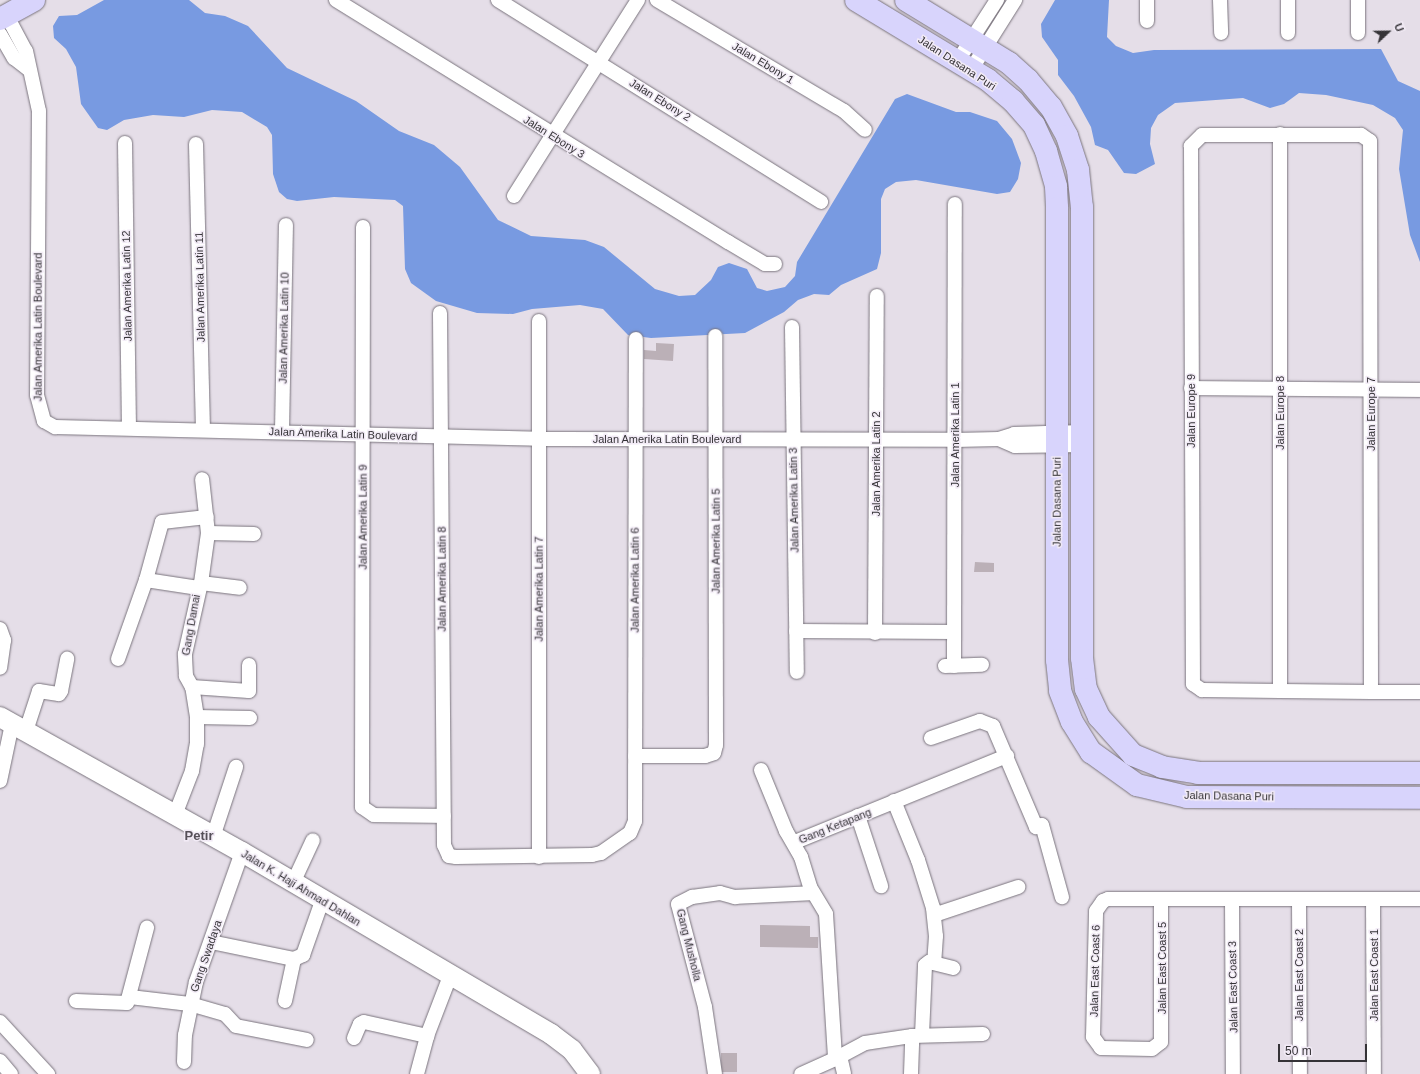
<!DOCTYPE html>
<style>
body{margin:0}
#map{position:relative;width:1420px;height:1074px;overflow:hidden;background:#e5dee8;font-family:Arial,sans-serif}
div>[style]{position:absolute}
.water>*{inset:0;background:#789ae1}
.building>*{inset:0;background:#bbb0b7;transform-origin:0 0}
.roads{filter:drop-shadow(0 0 1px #7a747d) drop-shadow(0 0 1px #7a747d)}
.street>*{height:14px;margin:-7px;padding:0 7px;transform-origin:7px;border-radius:7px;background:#fff}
.secondary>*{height:20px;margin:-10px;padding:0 10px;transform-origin:10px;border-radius:10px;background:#fff}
.primary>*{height:22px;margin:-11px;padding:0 11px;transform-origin:11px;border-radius:11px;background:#d8d4fc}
span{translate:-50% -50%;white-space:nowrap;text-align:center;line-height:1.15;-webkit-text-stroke:3px #f2ebf6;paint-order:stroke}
.street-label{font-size:11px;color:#353337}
.quarter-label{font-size:13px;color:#554f58;font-weight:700}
.north{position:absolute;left:1368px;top:12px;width:40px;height:40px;-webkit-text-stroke:3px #f2ebf6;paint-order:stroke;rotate:68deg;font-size:11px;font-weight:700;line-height:16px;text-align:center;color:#353337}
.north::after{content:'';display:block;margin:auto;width:14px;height:18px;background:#353337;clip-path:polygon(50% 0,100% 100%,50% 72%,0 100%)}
.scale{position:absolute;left:1278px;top:1044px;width:89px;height:18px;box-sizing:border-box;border:2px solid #353337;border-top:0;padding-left:5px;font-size:12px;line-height:14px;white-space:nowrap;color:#353337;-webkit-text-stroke:3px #f2ebf6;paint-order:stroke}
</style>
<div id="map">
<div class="water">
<div style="clip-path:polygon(104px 0,189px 0,205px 13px,225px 16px,248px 26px,287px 68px,356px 101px,399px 131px,434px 145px,460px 167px,498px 220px,531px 236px,585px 240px,604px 247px,655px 289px,679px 296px,695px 295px,711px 280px,718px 267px,729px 263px,747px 269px,757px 288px,767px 291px,785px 287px,795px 276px,797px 262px,895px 99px,907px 94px,956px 112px,970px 112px,997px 121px,1012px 139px,1021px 163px,1018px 179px,1010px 192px,997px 194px,916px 180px,896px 182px,885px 189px,881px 199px,881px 253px,877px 269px,841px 285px,829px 295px,814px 294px,798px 300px,784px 312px,745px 333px,651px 338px,628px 335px,603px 309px,580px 305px,532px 309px,513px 314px,477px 313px,436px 301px,411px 283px,405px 269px,403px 206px,395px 200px,334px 197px,297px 201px,287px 199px,279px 192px,273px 174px,272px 135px,267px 127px,242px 112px,212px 110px,184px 117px,153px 115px,124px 120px,107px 130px,98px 128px,81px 104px,76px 67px,66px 49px,54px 38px,53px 26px,59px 16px,77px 15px)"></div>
<div style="clip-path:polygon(1055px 0,1109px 0,1107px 37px,1116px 46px,1133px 53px,1154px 50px,1381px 49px,1398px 81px,1420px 91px,1420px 262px,1410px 235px,1399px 169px,1403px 130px,1395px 118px,1373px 105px,1326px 95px,1299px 93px,1284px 104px,1270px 108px,1243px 98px,1175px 103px,1158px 115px,1151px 128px,1150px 144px,1155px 164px,1136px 174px,1124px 173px,1108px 150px,1095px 145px,1091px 127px,1074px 96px,1058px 75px,1058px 60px,1042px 37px,1041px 24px)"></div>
</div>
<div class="building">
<div style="clip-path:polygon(656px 343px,674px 344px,673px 361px,644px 359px,644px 350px,656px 351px)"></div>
<div style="clip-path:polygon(975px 562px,994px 563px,994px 572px,974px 572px)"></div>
<div style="clip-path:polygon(760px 925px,810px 926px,810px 937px,818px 937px,818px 948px,760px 947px)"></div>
<div style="left:737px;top:1053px;width:19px;height:16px;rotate:90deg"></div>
</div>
<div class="roads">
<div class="street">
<div style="left:336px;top:0;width:461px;rotate:31.7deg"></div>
<div style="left:728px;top:242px;width:43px;rotate:30.7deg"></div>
<div style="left:765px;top:264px;width:10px"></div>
<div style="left:498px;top:0;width:381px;rotate:32deg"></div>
<div style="left:657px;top:0;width:217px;rotate:30.7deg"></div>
<div style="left:844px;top:111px;width:28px;rotate:42deg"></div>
<div style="left:1220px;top:0;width:33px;rotate:88deg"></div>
<div style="left:1358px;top:0;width:33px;rotate:90deg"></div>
<div style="left:7px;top:16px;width:40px;rotate:62deg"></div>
<div style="left:26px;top:51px;width:61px;rotate:77.8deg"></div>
<div style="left:39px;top:111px;width:284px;rotate:90.4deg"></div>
<div style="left:37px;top:395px;width:27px;rotate:75deg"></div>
<div style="left:44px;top:421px;width:13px;rotate:29deg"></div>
<div style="left:55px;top:427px;width:484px;rotate:1.4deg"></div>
<div style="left:539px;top:439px;width:416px;rotate:0.1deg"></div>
<div style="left:955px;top:440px;width:44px;rotate:-1.3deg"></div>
<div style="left:999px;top:439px;width:16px;rotate:-18deg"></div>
<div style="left:1014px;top:434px;width:67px;rotate:-1.7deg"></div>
<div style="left:1147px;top:21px;width:21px;rotate:-90deg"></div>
<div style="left:1288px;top:33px;width:33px;rotate:-90deg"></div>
<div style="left:0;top:34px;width:28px;rotate:60deg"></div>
<div style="left:14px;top:58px;width:18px;rotate:38deg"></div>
<div style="left:957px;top:62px;width:74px;rotate:-57.2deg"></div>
<div style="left:971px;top:70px;width:83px;rotate:-57.8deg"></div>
<div style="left:125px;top:143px;width:285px;rotate:89.2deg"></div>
<div style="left:196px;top:144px;width:286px;rotate:88.6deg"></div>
<div style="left:514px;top:196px;width:232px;rotate:-57.7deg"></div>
<div style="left:363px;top:227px;width:580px;rotate:90.1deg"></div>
<div style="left:362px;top:807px;width:14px;rotate:34deg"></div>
<div style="left:374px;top:815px;width:70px;rotate:0.8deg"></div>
<div style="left:440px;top:313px;width:532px;rotate:89.57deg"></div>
<div style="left:444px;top:845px;width:12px;rotate:66deg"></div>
<div style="left:449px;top:856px;width:7px;rotate:8deg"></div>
<div style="left:456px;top:857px;width:136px;rotate:-0.8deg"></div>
<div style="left:592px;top:855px;width:9px;rotate:-13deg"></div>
<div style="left:601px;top:853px;width:35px;rotate:-35deg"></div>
<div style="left:630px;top:833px;width:13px;rotate:-67deg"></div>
<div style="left:635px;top:821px;width:482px;rotate:-89.9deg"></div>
<div style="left:539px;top:321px;width:536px;rotate:90deg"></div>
<div style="left:792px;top:327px;width:345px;rotate:89.2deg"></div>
<div style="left:1191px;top:388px;width:229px;rotate:0.5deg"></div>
<div style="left:282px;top:431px;width:206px;rotate:-88.9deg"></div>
<div style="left:999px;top:439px;width:17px;rotate:24deg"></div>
<div style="left:1015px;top:446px;width:66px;rotate:-0.9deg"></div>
<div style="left:208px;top:533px;width:46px;rotate:1.2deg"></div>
<div style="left:146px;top:580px;width:60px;rotate:-74.6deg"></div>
<div style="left:162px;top:522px;width:45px;rotate:-6.3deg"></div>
<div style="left:201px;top:583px;width:39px;rotate:7deg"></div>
<div style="left:0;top:629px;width:12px;rotate:70deg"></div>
<div style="left:4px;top:640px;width:28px;rotate:98deg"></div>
<div style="left:796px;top:631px;width:158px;rotate:0.4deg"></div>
<div style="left:875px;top:633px;width:337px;rotate:-89.7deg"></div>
<div style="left:118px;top:659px;width:84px;rotate:-70.5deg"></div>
<div style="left:146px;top:580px;width:53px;rotate:8.7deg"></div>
<div style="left:945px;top:666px;width:37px;rotate:-2deg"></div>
<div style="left:954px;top:666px;width:462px;rotate:-89.9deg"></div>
<div style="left:192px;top:687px;width:57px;rotate:4deg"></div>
<div style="left:249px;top:691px;width:26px;rotate:-90deg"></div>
<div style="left:1280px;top:691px;width:557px;rotate:-90deg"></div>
<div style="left:1371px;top:692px;width:551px;rotate:-90.1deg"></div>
<div style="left:1370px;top:141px;width:11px;rotate:-146deg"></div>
<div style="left:1361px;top:135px;width:159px;rotate:180deg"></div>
<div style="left:1202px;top:135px;width:16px;rotate:135deg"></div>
<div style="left:1191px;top:146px;width:538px;rotate:89.79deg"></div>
<div style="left:1193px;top:684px;width:11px;rotate:34deg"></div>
<div style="left:1202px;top:690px;width:78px;rotate:0.7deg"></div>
<div style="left:1280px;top:691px;width:91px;rotate:0.6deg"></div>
<div style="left:1371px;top:692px;width:49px"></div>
<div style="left:197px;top:717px;width:53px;rotate:1.1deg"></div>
<div style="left:26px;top:731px;width:42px;rotate:-72deg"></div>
<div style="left:39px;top:691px;width:20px;rotate:9deg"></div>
<div style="left:59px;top:694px;width:4px;rotate:-56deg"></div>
<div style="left:61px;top:691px;width:33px;rotate:-79deg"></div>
<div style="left:931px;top:738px;width:52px;rotate:-19.1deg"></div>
<div style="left:980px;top:721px;width:14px;rotate:21deg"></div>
<div style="left:993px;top:726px;width:110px;rotate:66.9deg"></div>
<div style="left:1036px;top:827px;width:6px;rotate:-18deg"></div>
<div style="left:1042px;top:825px;width:75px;rotate:74.5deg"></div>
<div style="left:635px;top:756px;width:70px"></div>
<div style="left:705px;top:756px;width:9px;rotate:-18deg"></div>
<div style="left:714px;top:753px;width:8px;rotate:-76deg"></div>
<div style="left:716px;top:745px;width:409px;rotate:-90.1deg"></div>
<div style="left:761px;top:770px;width:66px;rotate:67.7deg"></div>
<div style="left:786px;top:831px;width:30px;rotate:60deg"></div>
<div style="left:801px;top:857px;width:31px;rotate:73deg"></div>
<div style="left:810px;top:887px;width:31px;rotate:59deg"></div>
<div style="left:826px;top:914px;width:145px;rotate:86.4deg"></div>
<div style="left:835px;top:1059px;width:37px;rotate:156deg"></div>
<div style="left:0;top:781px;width:58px;rotate:-78.1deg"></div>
<div style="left:894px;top:801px;width:64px;rotate:67.9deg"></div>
<div style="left:918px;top:860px;width:50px;rotate:72.6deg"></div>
<div style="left:933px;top:908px;width:28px;rotate:84deg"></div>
<div style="left:936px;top:936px;width:27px;rotate:94deg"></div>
<div style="left:175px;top:815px;width:47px;rotate:-68.9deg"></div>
<div style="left:192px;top:771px;width:27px;rotate:-80deg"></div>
<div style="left:197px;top:744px;width:27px;rotate:-90deg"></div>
<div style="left:197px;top:717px;width:30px;rotate:-99deg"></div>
<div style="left:192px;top:687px;width:13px;rotate:-119deg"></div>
<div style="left:186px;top:676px;width:22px;rotate:-93deg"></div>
<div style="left:185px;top:654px;width:73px;rotate:-77.3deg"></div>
<div style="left:201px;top:583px;width:50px;rotate:-82deg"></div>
<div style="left:208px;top:533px;width:54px;rotate:-96.3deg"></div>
<div style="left:858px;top:816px;width:74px;rotate:71.8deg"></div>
<div style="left:213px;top:837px;width:74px;rotate:-71.8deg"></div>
<div style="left:795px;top:842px;width:229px;rotate:-22.1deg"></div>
<div style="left:293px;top:883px;width:47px;rotate:-65.1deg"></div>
<div style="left:1161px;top:899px;width:143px;rotate:90deg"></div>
<div style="left:1161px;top:1042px;width:11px;rotate:142deg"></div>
<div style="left:1152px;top:1049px;width:51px;rotate:-178.9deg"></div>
<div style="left:1101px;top:1048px;width:14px;rotate:-126deg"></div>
<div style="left:1093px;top:1037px;width:126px;rotate:-88.6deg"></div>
<div style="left:1096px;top:911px;width:12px;rotate:-55deg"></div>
<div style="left:1103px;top:901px;width:5px;rotate:-22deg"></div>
<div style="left:1108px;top:899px;width:312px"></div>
<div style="left:1232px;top:899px;width:175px;rotate:89.7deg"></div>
<div style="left:1299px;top:899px;width:175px;rotate:89.7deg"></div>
<div style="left:1373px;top:899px;width:175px;rotate:89.7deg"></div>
<div style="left:934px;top:915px;width:89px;rotate:-18.4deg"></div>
<div style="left:211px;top:942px;width:85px;rotate:11.6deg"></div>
<div style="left:130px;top:997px;width:60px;rotate:6.7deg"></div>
<div style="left:190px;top:1004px;width:36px;rotate:16deg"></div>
<div style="left:225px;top:1014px;width:16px;rotate:47deg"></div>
<div style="left:236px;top:1026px;width:72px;rotate:11.2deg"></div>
<div style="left:76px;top:1001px;width:51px;rotate:2.2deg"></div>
<div style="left:127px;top:1003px;width:78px;rotate:-75.1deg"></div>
<div style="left:285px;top:1001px;width:43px;rotate:-77.9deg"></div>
<div style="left:294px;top:959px;width:10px;rotate:-24deg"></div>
<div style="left:303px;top:955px;width:57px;rotate:-70.6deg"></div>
<div style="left:0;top:1022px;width:71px;rotate:47.3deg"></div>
<div style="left:922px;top:1035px;width:70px;rotate:-87.5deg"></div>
<div style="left:925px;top:965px;width:5px;rotate:-37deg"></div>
<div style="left:929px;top:962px;width:25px;rotate:14deg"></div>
<div style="left:354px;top:1038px;width:15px;rotate:-67deg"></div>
<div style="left:360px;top:1024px;width:4px;rotate:-27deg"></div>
<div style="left:364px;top:1022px;width:65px;rotate:12.5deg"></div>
<div style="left:840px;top:1056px;width:18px;rotate:77deg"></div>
<div style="left:835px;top:1059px;width:34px;rotate:-28deg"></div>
<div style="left:865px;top:1043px;width:48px;rotate:-8.5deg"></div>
<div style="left:912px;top:1036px;width:71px;rotate:-1.6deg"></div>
<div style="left:0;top:1061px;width:17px;rotate:50deg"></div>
<div style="left:184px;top:1062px;width:27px;rotate:-88deg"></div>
<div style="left:185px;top:1035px;width:54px;rotate:-78.3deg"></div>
<div style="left:196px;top:982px;width:138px;rotate:-70.5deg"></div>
<div style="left:417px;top:1074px;width:39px;rotate:-75deg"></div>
<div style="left:427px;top:1036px;width:64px;rotate:-69deg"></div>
<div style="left:715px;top:1074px;width:68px;rotate:-98.5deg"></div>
<div style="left:705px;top:1007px;width:106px;rotate:-104.7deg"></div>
<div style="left:678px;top:904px;width:16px;rotate:-27deg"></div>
<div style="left:692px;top:897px;width:28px;rotate:-8deg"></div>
<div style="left:720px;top:893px;width:16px;rotate:15deg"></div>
<div style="left:735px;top:897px;width:78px;rotate:-2.9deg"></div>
<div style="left:911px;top:1074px;width:38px;rotate:-88deg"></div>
</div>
<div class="secondary">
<div style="left:0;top:717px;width:277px;rotate:29.2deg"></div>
<div style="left:242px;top:852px;width:359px;rotate:30.5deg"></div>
<div style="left:551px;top:1034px;width:26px;rotate:37deg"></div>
<div style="left:572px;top:1050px;width:30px;rotate:53deg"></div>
</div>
<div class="primary">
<div style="left:856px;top:0;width:154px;rotate:31.2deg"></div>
<div style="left:988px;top:80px;width:33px;rotate:40deg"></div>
<div style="left:1013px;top:101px;width:32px;rotate:49deg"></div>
<div style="left:1034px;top:125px;width:29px;rotate:65deg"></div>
<div style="left:1046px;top:151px;width:37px;rotate:74deg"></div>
<div style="left:1056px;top:187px;width:21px;rotate:87deg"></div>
<div style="left:1057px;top:208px;width:452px;rotate:90deg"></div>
<div style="left:1057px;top:660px;width:31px;rotate:84deg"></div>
<div style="left:1060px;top:691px;width:33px;rotate:69deg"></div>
<div style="left:1072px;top:722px;width:36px;rotate:58deg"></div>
<div style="left:1091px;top:752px;width:57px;rotate:35.7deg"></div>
<div style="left:1137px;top:785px;width:51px;rotate:13.5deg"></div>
<div style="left:1187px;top:797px;width:233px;rotate:0.2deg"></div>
<div style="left:906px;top:0;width:121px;rotate:31.5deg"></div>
<div style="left:1009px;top:63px;width:25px;rotate:42deg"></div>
<div style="left:1028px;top:80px;width:35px;rotate:50deg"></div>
<div style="left:1051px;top:107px;width:33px;rotate:61deg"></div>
<div style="left:1067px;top:136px;width:36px;rotate:72deg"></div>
<div style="left:1078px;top:170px;width:37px;rotate:84deg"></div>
<div style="left:1082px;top:207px;width:451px;rotate:90deg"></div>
<div style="left:1082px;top:658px;width:31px;rotate:83deg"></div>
<div style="left:1086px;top:689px;width:31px;rotate:65deg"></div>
<div style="left:1099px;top:717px;width:51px;rotate:48.2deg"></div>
<div style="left:1133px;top:755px;width:31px;rotate:22deg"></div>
<div style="left:1162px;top:767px;width:36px;rotate:9deg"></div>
<div style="left:1198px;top:773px;width:222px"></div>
<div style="left:0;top:19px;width:39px;rotate:-29deg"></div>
</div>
</div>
<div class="street-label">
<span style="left:763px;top:63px;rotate:31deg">Jalan Ebony 1</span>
<span style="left:957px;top:63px;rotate:33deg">Jalan Dasana Puri</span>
<span style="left:660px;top:100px;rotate:32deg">Jalan Ebony 2</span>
<span style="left:554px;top:137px;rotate:32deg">Jalan Ebony 3</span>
<span style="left:127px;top:286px;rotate:-91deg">Jalan Amerika Latin 12</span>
<span style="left:200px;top:287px;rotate:-91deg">Jalan Amerika Latin 11</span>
<span style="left:38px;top:327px;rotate:-90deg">Jalan Amerika Latin Boulevard</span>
<span style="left:284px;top:328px;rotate:-89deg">Jalan Amerika Latin 10</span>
<span style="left:1191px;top:411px;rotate:-90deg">Jalan Europe 9</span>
<span style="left:1280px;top:413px;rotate:-90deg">Jalan Europe 8</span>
<span style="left:1371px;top:414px;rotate:-90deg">Jalan Europe 7</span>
<span style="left:343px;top:434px;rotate:2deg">Jalan Amerika Latin Boulevard</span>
<span style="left:955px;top:435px;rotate:-90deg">Jalan Amerika Latin 1</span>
<span style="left:667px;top:439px">Jalan Amerika Latin Boulevard</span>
<span style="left:876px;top:464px;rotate:-90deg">Jalan Amerika Latin 2</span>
<span style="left:794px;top:500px;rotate:-91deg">Jalan Amerika Latin 3</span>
<span style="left:1057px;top:502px;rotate:-90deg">Jalan Dasana Puri</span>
<span style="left:363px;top:517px;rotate:-90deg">Jalan Amerika Latin 9</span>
<span style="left:716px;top:541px;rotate:-90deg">Jalan Amerika Latin 5</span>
<span style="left:442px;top:579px;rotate:-90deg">Jalan Amerika Latin 8</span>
<span style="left:635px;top:580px;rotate:-90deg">Jalan Amerika Latin 6</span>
<span style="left:539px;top:589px;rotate:-90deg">Jalan Amerika Latin 7</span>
<span style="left:191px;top:625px;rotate:-80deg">Gang Damai</span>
<span style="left:1229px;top:796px;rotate:1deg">Jalan Dasana Puri</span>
<span style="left:835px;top:826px;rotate:-22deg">Gang Ketapang</span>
<span style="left:301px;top:888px;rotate:31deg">Jalan K. Haji Ahmad Dahlan</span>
<span style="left:689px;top:945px;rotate:76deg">Gang Musholla</span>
<span style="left:206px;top:956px;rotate:-71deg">Gang Swadaya</span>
<span style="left:1162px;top:968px;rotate:-90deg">Jalan East Coast 5</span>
<span style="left:1095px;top:971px;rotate:-89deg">Jalan East Coast 6</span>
<span style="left:1299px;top:975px;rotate:-90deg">Jalan East Coast 2</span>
<span style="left:1374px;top:975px;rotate:-90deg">Jalan East Coast 1</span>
<span style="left:1233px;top:987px;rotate:-91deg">Jalan East Coast 3</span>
</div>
<div class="quarter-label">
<span style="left:199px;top:836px">Petir</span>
</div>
<div class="north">U</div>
<div class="scale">50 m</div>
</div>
